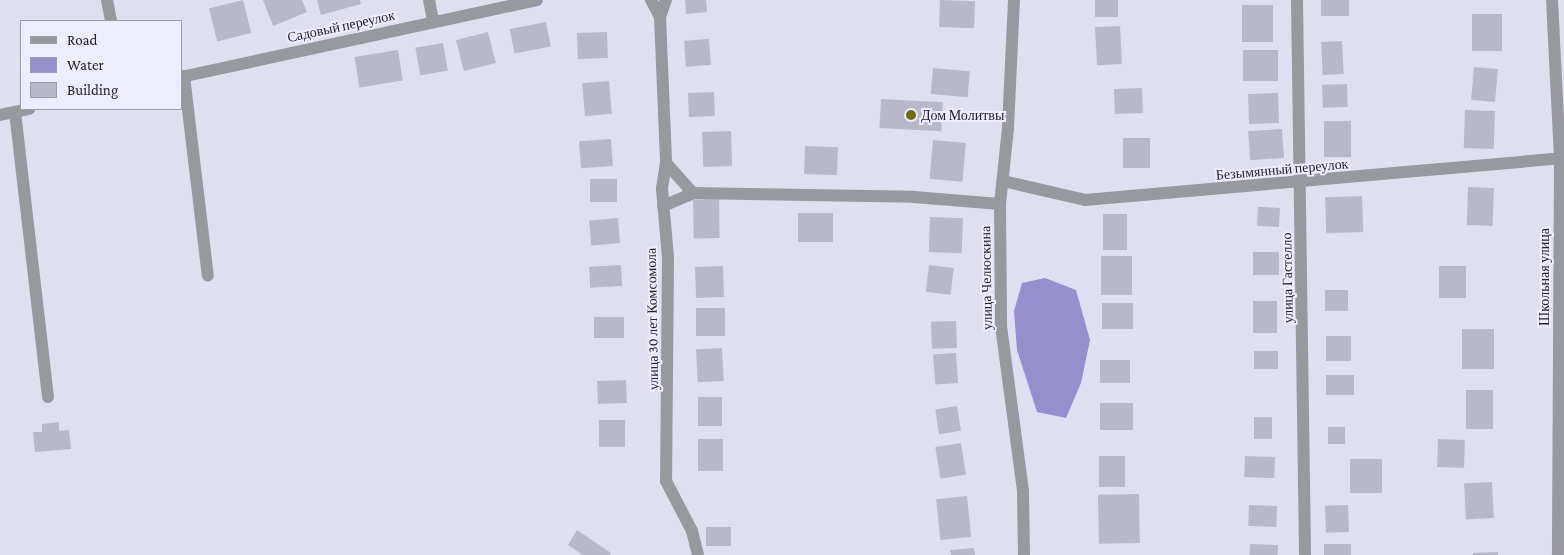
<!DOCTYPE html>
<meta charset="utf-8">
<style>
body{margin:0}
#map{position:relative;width:1564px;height:555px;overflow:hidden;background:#e0dff2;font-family:"Crimson Pro",serif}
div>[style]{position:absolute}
.water>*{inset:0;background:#978ece}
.building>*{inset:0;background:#b9b8ca;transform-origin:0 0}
.minor>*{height:12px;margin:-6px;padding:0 6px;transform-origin:6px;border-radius:6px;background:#98989f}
.dots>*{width:14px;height:14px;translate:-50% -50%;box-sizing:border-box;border:2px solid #eeecff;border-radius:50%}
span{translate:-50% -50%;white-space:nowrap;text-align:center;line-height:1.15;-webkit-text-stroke:4px #eeecff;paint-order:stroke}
.street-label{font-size:14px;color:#232329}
.poi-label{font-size:14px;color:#232329}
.left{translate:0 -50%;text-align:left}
.legend{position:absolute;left:20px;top:20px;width:162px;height:90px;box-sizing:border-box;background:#eeecff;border:1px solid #9d9ca9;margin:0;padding:6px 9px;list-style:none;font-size:15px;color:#232329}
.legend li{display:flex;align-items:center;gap:10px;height:25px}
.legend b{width:25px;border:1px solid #9d9ca9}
</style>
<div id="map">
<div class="water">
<div style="clip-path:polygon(1045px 278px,1076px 290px,1090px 340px,1081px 383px,1066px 418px,1037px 412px,1017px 350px,1014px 311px,1022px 283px)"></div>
</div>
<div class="building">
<div style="left:243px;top:0;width:34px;height:35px;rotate:76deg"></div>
<div style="clip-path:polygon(263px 0,302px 0,307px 12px,273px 26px)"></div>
<div style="clip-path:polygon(317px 0,360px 0,361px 4px,321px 15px)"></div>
<div style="clip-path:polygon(685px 0,706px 0,707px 12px,686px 14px)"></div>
<div style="left:940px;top:0;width:35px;height:27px;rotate:2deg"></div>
<div style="left:1095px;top:0;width:23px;height:17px"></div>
<div style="left:1321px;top:0;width:28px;height:16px"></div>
<div style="left:1242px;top:5px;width:31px;height:37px"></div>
<div style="left:1472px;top:14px;width:30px;height:37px"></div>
<div style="left:546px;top:22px;width:25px;height:37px;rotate:79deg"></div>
<div style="left:1120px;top:26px;width:38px;height:25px;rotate:87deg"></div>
<div style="left:488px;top:32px;width:32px;height:33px;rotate:76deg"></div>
<div style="left:607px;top:32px;width:26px;height:30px;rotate:88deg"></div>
<div style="left:709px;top:39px;width:26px;height:25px;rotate:86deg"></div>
<div style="left:1342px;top:41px;width:33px;height:21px;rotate:87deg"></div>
<div style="left:443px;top:43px;width:28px;height:28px;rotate:80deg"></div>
<div style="left:398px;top:50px;width:31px;height:44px;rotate:81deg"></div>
<div style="left:1278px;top:50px;width:31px;height:35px;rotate:90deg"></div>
<div style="left:1474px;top:67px;width:24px;height:33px;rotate:5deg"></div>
<div style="left:933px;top:68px;width:37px;height:26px;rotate:5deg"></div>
<div style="left:609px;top:81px;width:33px;height:27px;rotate:85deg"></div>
<div style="left:1347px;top:84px;width:23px;height:25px;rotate:88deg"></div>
<div style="left:1142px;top:88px;width:25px;height:28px;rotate:88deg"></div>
<div style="left:714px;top:92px;width:24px;height:26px;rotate:88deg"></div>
<div style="left:1278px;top:93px;width:30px;height:30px;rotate:88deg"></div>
<div style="left:881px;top:99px;width:62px;height:29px;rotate:3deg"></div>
<div style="left:1465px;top:110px;width:30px;height:38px;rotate:2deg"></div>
<div style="left:1324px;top:121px;width:27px;height:36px"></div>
<div style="left:1282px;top:129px;width:29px;height:34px;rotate:86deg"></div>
<div style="left:731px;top:131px;width:35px;height:29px;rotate:88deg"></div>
<div style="left:1123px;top:138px;width:27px;height:30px"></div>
<div style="left:611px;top:139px;width:27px;height:32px;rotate:86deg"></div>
<div style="left:933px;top:140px;width:33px;height:39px;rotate:5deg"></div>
<div style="left:805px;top:146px;width:33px;height:28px;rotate:2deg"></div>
<div style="left:617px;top:179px;width:23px;height:27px;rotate:90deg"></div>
<div style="left:1468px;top:187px;width:26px;height:38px;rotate:2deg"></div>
<div style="left:1362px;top:196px;width:36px;height:37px;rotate:88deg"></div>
<div style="left:719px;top:199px;width:39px;height:26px;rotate:89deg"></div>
<div style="left:1280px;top:208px;width:19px;height:22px;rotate:93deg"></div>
<div style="left:833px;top:213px;width:29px;height:35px;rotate:90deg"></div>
<div style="left:1103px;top:214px;width:24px;height:36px"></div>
<div style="left:930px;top:217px;width:33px;height:35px;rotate:2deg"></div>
<div style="left:618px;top:218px;width:25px;height:29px;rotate:85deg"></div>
<div style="left:1279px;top:252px;width:23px;height:26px;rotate:90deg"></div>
<div style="left:1132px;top:256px;width:39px;height:31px;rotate:90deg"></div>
<div style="left:621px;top:265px;width:21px;height:32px;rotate:87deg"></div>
<div style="left:929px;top:265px;width:25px;height:27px;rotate:7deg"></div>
<div style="left:723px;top:266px;width:31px;height:28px;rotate:88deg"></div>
<div style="left:1466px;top:266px;width:32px;height:27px;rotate:90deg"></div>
<div style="left:1348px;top:290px;width:21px;height:23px;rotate:90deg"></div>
<div style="left:1277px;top:301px;width:32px;height:24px;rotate:90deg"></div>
<div style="left:1102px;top:303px;width:31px;height:26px"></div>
<div style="left:696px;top:308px;width:29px;height:28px"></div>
<div style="left:594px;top:317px;width:30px;height:21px"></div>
<div style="left:956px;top:321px;width:27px;height:25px;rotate:88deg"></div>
<div style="left:1462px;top:329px;width:32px;height:40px"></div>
<div style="left:1351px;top:336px;width:25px;height:25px;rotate:90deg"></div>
<div style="left:722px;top:348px;width:33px;height:26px;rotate:87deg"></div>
<div style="left:1254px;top:351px;width:24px;height:18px"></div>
<div style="left:956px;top:353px;width:30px;height:23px;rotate:86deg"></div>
<div style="left:1100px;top:360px;width:30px;height:23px"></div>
<div style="left:1354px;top:375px;width:20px;height:28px;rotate:90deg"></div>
<div style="left:626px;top:380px;width:23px;height:29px;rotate:88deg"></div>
<div style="left:1466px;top:390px;width:27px;height:39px"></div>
<div style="left:698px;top:397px;width:24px;height:29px"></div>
<div style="left:1100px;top:403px;width:33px;height:27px"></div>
<div style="left:957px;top:406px;width:25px;height:22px;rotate:81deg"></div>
<div style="left:1254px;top:417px;width:18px;height:22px"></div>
<div style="left:625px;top:420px;width:27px;height:26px;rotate:90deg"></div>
<div style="clip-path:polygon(59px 422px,59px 431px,69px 430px,71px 449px,35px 452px,33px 432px,42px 432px,42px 424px)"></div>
<div style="left:1328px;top:427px;width:17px;height:17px"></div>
<div style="left:698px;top:439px;width:25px;height:32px"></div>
<div style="left:1438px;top:439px;width:27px;height:28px;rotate:2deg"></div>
<div style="left:961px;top:443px;width:32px;height:26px;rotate:81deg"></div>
<div style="left:1099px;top:456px;width:26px;height:31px"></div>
<div style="left:1245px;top:456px;width:30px;height:21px;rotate:2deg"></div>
<div style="left:1382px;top:459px;width:34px;height:32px;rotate:90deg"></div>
<div style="left:1492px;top:482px;width:36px;height:28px;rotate:87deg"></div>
<div style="left:1139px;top:494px;width:49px;height:41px;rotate:89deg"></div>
<div style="left:967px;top:496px;width:41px;height:31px;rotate:84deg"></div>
<div style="left:1249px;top:505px;width:28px;height:21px;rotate:2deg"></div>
<div style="left:1348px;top:505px;width:27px;height:23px;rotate:88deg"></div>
<div style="left:706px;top:527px;width:25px;height:19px"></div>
<div style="clip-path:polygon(577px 530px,611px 553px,610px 555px,583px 555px,568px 545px)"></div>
<div style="left:1250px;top:544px;width:28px;height:11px;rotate:2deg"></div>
<div style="left:1324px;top:544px;width:27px;height:11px"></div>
<div style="clip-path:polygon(974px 548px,975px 555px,951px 555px,950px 550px)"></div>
<div style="clip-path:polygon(1498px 552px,1498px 555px,1473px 555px,1473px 553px)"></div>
</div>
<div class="minor">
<div style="left:107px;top:0;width:21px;rotate:79deg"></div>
<div style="left:429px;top:0;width:21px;rotate:79deg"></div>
<div style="left:651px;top:0;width:19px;rotate:62deg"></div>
<div style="left:660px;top:17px;width:146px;rotate:87.6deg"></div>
<div style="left:666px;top:163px;width:26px;rotate:99deg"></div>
<div style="left:662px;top:189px;width:69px;rotate:85deg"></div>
<div style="left:668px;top:258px;width:223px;rotate:90.5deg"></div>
<div style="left:666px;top:481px;width:56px;rotate:62.5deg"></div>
<div style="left:692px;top:531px;width:25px;rotate:76deg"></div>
<div style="left:1014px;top:0;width:128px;rotate:92.7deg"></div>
<div style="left:1008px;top:128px;width:76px;rotate:96deg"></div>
<div style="left:1000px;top:204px;width:122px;rotate:89.5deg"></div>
<div style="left:1001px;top:326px;width:166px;rotate:82.4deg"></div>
<div style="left:1023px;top:491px;width:64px;rotate:89.1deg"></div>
<div style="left:1297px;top:0;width:555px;rotate:89.17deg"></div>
<div style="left:1552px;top:0;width:159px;rotate:87.1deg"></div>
<div style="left:1560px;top:159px;width:396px;rotate:90.3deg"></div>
<div style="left:660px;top:17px;width:18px;rotate:-71deg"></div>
<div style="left:184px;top:76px;width:201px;rotate:83.2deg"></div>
<div style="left:181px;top:77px;width:364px;rotate:-12.2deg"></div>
<div style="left:15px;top:112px;width:287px;rotate:83.4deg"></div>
<div style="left:0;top:115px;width:30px;rotate:-12deg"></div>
<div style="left:666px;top:163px;width:40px;rotate:48deg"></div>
<div style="left:693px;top:193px;width:221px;rotate:1deg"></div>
<div style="left:914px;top:197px;width:86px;rotate:4.7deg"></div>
<div style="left:1003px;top:181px;width:84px;rotate:13deg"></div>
<div style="left:1085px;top:200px;width:481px;rotate:-5deg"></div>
<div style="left:663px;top:206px;width:33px;rotate:-23deg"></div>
</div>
<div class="dots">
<div style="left:911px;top:115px;background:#6c6c0d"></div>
</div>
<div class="street-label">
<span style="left:341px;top:26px;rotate:-12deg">Садовый переулок</span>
<span style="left:1282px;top:169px;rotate:-5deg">Безымянный переулок</span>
<span style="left:1544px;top:277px;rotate:-90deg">Школьная улица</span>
<span style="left:986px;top:278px;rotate:-91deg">улица Челюскина</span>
<span style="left:1287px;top:278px;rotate:-91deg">улица Гастелло</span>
<span style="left:652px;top:319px;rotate:-91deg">улица 30 лет Комсомола</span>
</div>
<div class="poi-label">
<span class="left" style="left:921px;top:115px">Дом Молитвы</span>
</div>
<ul class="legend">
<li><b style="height:6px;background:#98989f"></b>Road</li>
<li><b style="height:14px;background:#978ece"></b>Water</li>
<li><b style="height:14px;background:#b9b8ca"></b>Building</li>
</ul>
</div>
